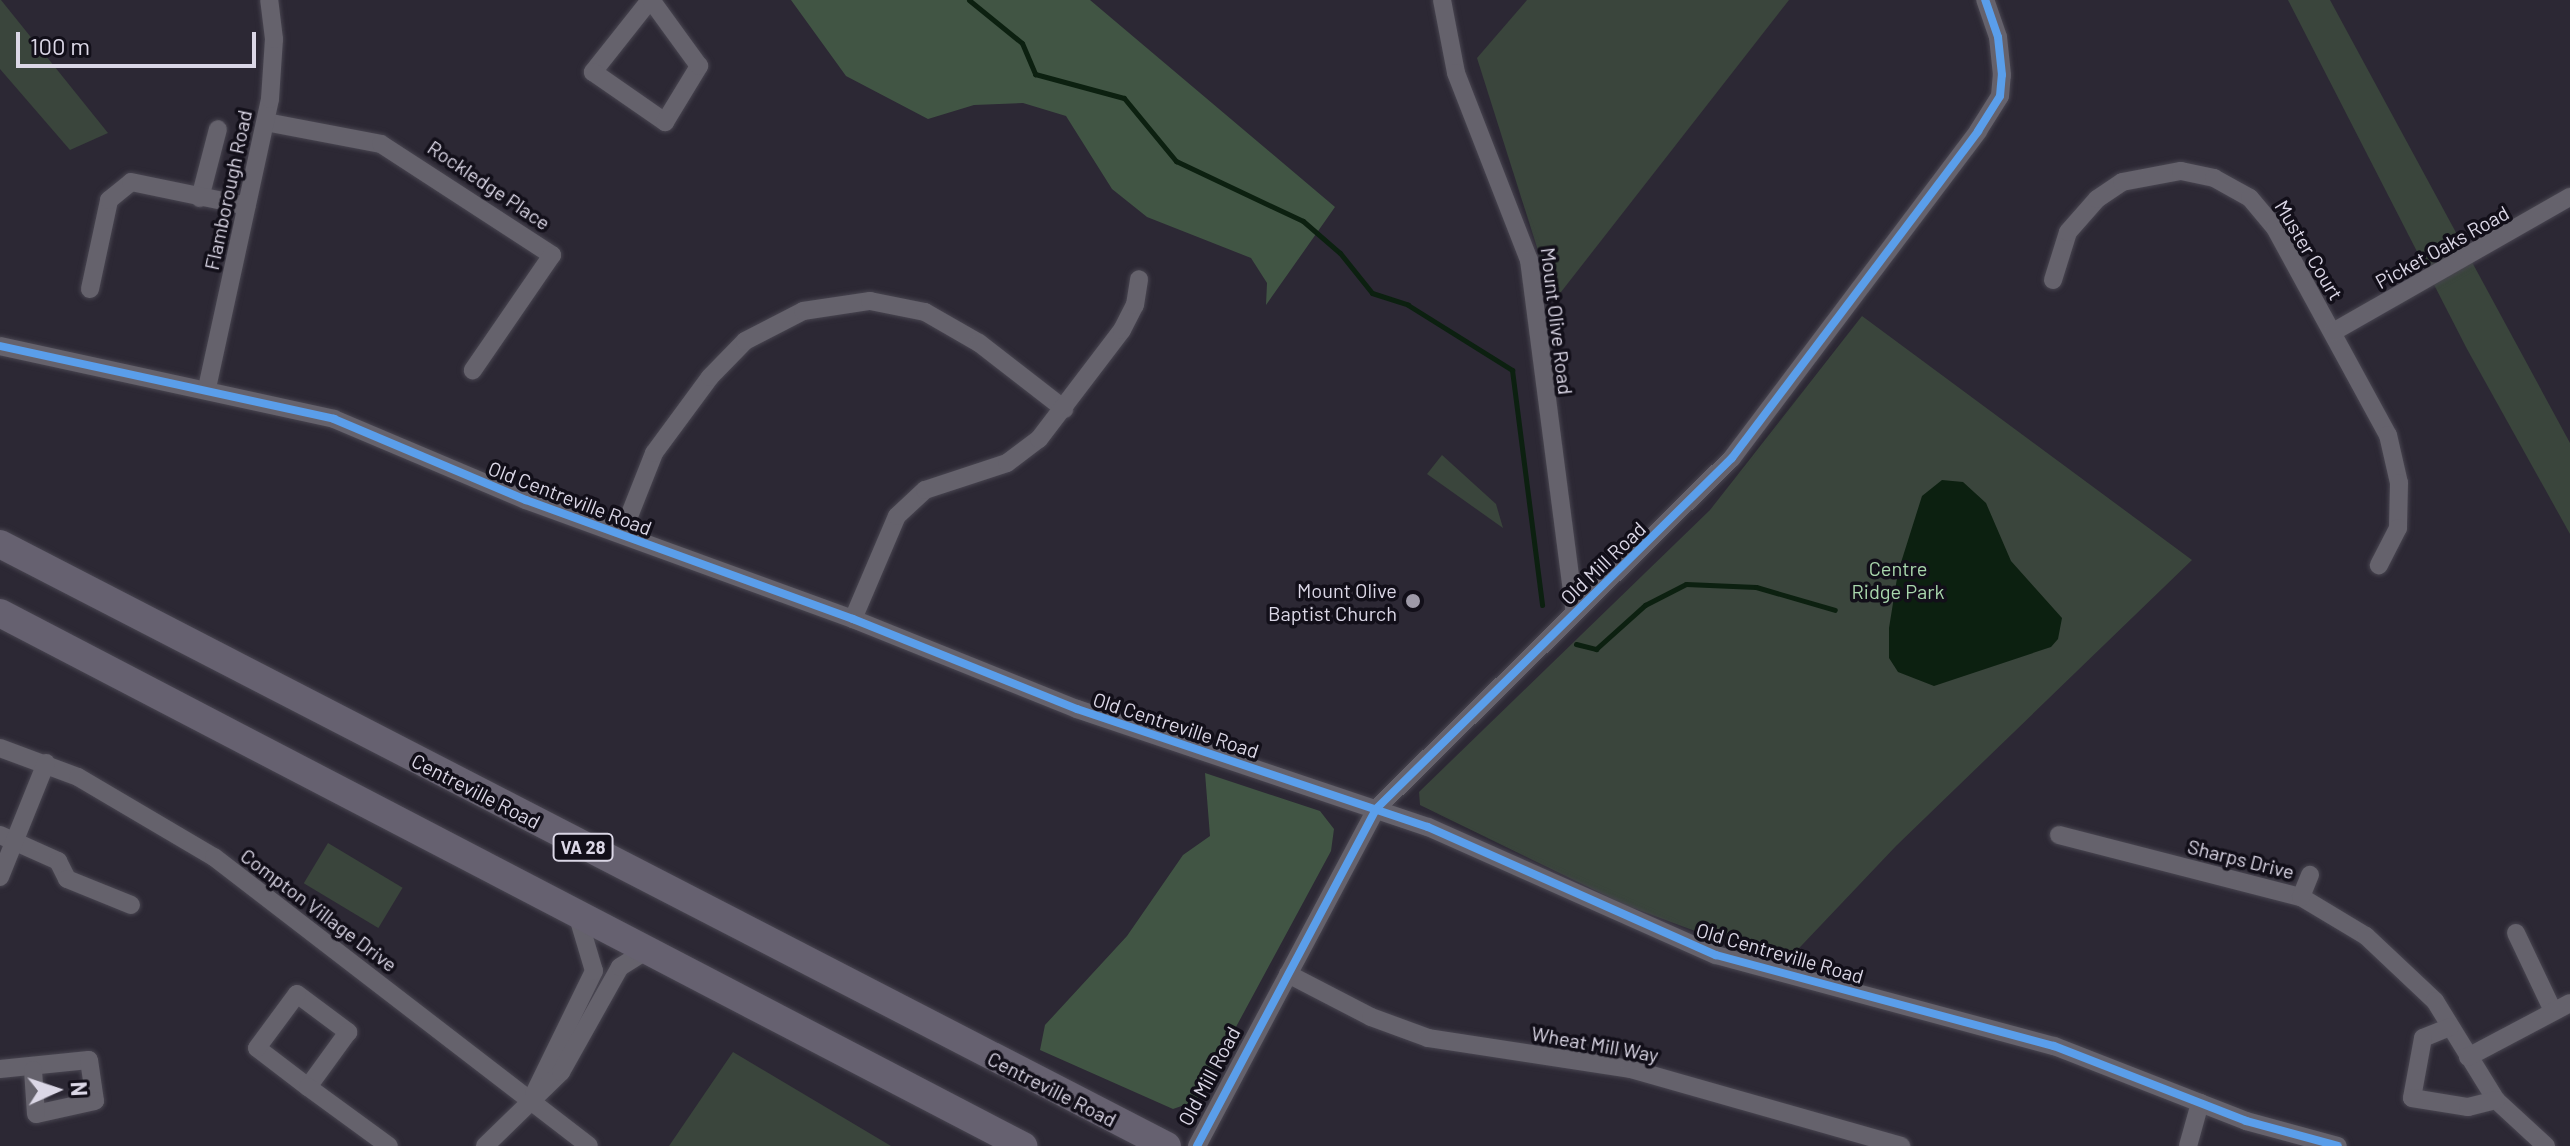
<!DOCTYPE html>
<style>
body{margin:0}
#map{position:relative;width:2570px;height:1146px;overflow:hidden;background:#2c2834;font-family:Barlow,sans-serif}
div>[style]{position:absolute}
.green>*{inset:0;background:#3a453c;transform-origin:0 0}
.forest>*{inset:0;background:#415544}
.water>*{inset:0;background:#0c2010}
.stream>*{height:5px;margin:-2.5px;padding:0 2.5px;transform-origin:2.5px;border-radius:2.5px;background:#0c2010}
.roads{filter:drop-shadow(0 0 2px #484550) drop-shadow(0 0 2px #484550)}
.minor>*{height:18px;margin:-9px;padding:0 9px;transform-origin:9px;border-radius:9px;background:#65626c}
.highway>*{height:28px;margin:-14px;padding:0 14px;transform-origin:14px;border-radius:14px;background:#666170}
.cycleway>*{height:8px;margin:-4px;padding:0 4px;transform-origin:4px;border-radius:4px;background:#5a9eea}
.dots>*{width:22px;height:22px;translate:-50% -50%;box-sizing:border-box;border:4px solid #120f19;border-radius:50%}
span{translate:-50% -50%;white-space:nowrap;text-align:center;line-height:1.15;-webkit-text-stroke:7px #120f19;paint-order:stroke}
.shield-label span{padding:2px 6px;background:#120f19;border:2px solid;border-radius:6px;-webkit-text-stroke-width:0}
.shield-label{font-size:18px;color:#dbd7e6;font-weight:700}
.street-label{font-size:20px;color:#dbd7e6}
.park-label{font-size:20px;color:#a9d7ad}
.poi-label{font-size:20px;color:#dbd7e6}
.right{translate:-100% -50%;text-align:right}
.north{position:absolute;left:16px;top:1050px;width:80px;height:80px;-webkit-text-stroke:6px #120f19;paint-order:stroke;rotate:87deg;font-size:22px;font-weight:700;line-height:32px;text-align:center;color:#dbd7e6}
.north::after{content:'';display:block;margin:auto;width:28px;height:36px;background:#dbd7e6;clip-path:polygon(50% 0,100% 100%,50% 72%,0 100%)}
.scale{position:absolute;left:16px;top:32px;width:240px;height:36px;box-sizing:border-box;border:4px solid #dbd7e6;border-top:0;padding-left:10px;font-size:24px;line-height:28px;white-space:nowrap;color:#dbd7e6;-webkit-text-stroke:6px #120f19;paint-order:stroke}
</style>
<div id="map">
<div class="green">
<div style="clip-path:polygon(0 0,1px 0,108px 133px,70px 150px,0 69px)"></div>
<div style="clip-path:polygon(1527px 0,1789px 0,1554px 301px,1477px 58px)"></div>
<div style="clip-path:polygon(2288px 0,2330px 0,2570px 443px,2570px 534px,2467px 349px)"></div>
<div style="clip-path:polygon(1862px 316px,2192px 560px,1896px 846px,1784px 964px,1625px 905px,1420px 805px,1419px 792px,1710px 510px)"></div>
<div style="clip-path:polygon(1442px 455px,1496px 504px,1503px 528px,1427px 474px)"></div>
<div style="left:328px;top:843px;width:87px;height:47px;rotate:31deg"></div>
<div style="clip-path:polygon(733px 1052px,891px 1146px,669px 1146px)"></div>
</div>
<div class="forest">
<div style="clip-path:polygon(791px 0,1090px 0,1335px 207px,1266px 305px,1267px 283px,1251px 258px,1147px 217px,1112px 189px,1066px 116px,1023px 103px,974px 105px,928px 119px,846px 76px)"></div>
<div style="clip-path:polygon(1205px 773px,1320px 811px,1334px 829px,1331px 851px,1196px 1101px,1173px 1109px,1040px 1050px,1045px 1025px,1127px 936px,1183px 855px,1210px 836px)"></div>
</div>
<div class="water">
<div style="clip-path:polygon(1942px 480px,1963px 482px,1986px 503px,2011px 561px,2062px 618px,2058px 639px,2051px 647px,1934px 686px,1898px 672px,1889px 658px,1889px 628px,1898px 572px,1922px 496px)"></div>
</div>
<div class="stream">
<div style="left:969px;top:0;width:68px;rotate:39.1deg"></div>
<div style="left:1022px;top:43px;width:34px;rotate:67deg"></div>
<div style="left:1035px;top:74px;width:92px;rotate:15.1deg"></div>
<div style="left:1124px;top:98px;width:82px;rotate:50.5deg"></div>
<div style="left:1176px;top:161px;width:140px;rotate:25.3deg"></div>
<div style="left:1303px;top:221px;width:49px;rotate:40.9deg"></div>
<div style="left:1340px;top:253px;width:51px;rotate:51.3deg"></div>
<div style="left:1372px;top:293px;width:38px;rotate:18deg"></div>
<div style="left:1408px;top:305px;width:123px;rotate:32deg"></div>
<div style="left:1512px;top:370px;width:237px;rotate:82.7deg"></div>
<div style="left:1576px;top:644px;width:21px;rotate:14deg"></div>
<div style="left:1596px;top:649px;width:66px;rotate:-41.9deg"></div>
<div style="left:1645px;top:605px;width:46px;rotate:-27.1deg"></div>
<div style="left:1686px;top:584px;width:70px;rotate:2.5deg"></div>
<div style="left:1756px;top:587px;width:82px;rotate:16.2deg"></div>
</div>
<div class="roads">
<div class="minor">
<div style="left:650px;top:0;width:92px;rotate:128.4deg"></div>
<div style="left:593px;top:72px;width:88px;rotate:34.8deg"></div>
<div style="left:665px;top:122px;width:66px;rotate:-58.7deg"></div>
<div style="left:699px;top:66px;width:82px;rotate:-126deg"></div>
<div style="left:1442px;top:0;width:74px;rotate:79.1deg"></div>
<div style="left:1456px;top:73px;width:201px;rotate:68.7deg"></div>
<div style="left:1529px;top:260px;width:355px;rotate:82.6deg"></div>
<div style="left:266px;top:122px;width:117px;rotate:10.8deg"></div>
<div style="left:381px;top:144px;width:204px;rotate:33deg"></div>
<div style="left:552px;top:255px;width:140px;rotate:124.5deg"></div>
<div style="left:200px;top:198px;width:71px;rotate:-75.4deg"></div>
<div style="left:2053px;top:280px;width:50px;rotate:-72.6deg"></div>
<div style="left:2068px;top:232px;width:44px;rotate:-48.7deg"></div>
<div style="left:2097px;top:199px;width:30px;rotate:-34deg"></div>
<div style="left:2122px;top:182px;width:60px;rotate:-10.6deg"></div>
<div style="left:2181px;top:171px;width:34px;rotate:12deg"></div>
<div style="left:2214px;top:178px;width:41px;rotate:29.1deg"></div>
<div style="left:2250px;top:198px;width:39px;rotate:50deg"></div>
<div style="left:2275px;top:228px;width:236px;rotate:61.4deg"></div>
<div style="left:2388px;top:435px;width:49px;rotate:77.1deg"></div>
<div style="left:2399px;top:483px;width:45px;rotate:91.3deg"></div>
<div style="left:2398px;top:528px;width:42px;rotate:117.2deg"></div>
<div style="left:90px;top:289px;width:91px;rotate:-77.9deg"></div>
<div style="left:109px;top:200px;width:28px;rotate:-39deg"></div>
<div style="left:131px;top:182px;width:118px;rotate:11.7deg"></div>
<div style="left:2333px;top:332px;width:273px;rotate:-29.7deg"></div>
<div style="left:0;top:346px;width:342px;rotate:12.3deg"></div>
<div style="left:334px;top:419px;width:208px;rotate:22.9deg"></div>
<div style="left:526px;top:500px;width:348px;rotate:20deg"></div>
<div style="left:853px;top:619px;width:241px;rotate:21.9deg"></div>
<div style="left:1077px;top:709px;width:370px;rotate:18.6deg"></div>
<div style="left:1428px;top:827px;width:315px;rotate:24deg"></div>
<div style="left:1716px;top:955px;width:350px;rotate:15.1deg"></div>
<div style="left:2054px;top:1046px;width:206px;rotate:21.3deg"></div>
<div style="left:2246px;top:1121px;width:95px;rotate:15.2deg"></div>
<div style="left:207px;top:388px;width:296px;rotate:-77.7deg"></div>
<div style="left:270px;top:99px;width:60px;rotate:-86.2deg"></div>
<div style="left:274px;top:39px;width:39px;rotate:-97deg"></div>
<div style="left:622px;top:534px;width:87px;rotate:-68.4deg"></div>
<div style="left:654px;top:453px;width:94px;rotate:-53.6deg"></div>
<div style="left:710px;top:377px;width:50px;rotate:-45.8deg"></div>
<div style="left:745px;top:341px;width:65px;rotate:-27.3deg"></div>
<div style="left:803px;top:311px;width:68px;rotate:-8.5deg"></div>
<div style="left:870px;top:301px;width:56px;rotate:11.3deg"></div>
<div style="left:925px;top:312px;width:62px;rotate:29.9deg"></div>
<div style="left:979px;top:343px;width:108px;rotate:37.8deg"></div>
<div style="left:853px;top:619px;width:112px;rotate:-66.9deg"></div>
<div style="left:897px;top:516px;width:38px;rotate:-43deg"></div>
<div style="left:925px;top:490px;width:86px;rotate:-18.2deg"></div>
<div style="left:1007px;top:463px;width:40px;rotate:-37deg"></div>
<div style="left:1039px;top:439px;width:137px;rotate:-52.7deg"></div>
<div style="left:1122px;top:330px;width:28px;rotate:-63deg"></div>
<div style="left:1135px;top:305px;width:26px;rotate:-81deg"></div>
<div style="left:0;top:748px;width:83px;rotate:20.4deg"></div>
<div style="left:78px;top:777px;width:158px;rotate:30.5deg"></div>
<div style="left:214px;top:857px;width:473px;rotate:37.6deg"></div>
<div style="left:0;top:835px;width:64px;rotate:24.1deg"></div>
<div style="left:58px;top:861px;width:20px;rotate:63deg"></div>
<div style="left:67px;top:879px;width:69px;rotate:22.1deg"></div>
<div style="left:2059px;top:835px;width:250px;rotate:14.4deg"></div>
<div style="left:2301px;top:897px;width:76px;rotate:31deg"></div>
<div style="left:2366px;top:936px;width:95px;rotate:43.3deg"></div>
<div style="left:2435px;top:1001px;width:116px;rotate:58.4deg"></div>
<div style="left:2496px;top:1100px;width:68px;rotate:42.6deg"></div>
<div style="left:0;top:877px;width:123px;rotate:-68deg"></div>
<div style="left:2301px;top:897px;width:24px;rotate:-68deg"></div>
<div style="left:2516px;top:933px;width:86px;rotate:64.6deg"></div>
<div style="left:1288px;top:974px;width:93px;rotate:27.4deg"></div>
<div style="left:1371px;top:1017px;width:61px;rotate:20.2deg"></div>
<div style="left:1428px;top:1038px;width:205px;rotate:8.7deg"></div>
<div style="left:1631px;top:1069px;width:281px;rotate:15.9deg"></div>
<div style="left:297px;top:994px;width:64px;rotate:36.7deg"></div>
<div style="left:348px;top:1032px;width:68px;rotate:126deg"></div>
<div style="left:308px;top:1087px;width:64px;rotate:-142.6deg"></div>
<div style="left:257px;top:1048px;width:67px;rotate:-53.5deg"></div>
<div style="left:2450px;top:1027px;width:29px;rotate:158deg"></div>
<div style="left:2423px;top:1038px;width:61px;rotate:100.4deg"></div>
<div style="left:2412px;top:1098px;width:57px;rotate:9.1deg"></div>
<div style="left:2468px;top:1107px;width:29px;rotate:-14deg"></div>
<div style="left:2468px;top:1057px;width:115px;rotate:-27.9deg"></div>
<div style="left:0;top:1069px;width:89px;rotate:-5.8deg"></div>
<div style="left:89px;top:1060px;width:41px;rotate:81.7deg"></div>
<div style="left:95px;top:1101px;width:60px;rotate:167.6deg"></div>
<div style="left:36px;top:1114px;width:44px;rotate:-93.9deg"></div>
<div style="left:308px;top:1087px;width:100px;rotate:36.1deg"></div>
<div style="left:534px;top:1094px;width:137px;rotate:-64deg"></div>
<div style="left:594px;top:971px;width:59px;rotate:-106.6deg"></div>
<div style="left:485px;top:1146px;width:106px;rotate:-44.2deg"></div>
<div style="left:561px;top:1072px;width:120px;rotate:-60.7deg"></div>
<div style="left:620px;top:967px;width:31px;rotate:-32deg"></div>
<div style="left:1197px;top:1146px;width:382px;rotate:-62deg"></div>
<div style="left:1376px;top:809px;width:500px;rotate:-44.6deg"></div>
<div style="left:1732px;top:458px;width:409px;rotate:-53deg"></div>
<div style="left:1978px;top:131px;width:41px;rotate:-57.8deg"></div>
<div style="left:2000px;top:96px;width:21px;rotate:-85deg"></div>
<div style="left:2002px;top:75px;width:38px;rotate:-96deg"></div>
<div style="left:1998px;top:37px;width:39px;rotate:-109deg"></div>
<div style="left:2188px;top:1146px;width:45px;rotate:-74.4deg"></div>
</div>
<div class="highway">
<div style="left:0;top:544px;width:1313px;rotate:27.29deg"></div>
<div style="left:0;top:613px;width:1154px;rotate:27.52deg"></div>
</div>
</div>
<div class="cycleway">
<div style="left:0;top:346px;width:342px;rotate:12.3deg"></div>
<div style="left:334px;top:419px;width:208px;rotate:22.9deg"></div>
<div style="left:526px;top:500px;width:348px;rotate:20deg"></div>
<div style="left:853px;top:619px;width:241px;rotate:21.9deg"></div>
<div style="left:1077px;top:709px;width:370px;rotate:18.6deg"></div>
<div style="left:1428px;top:827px;width:315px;rotate:24deg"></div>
<div style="left:1716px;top:955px;width:350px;rotate:15.1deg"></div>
<div style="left:2054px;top:1046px;width:206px;rotate:21.3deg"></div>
<div style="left:2246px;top:1121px;width:95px;rotate:15.2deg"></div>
<div style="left:1197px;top:1146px;width:382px;rotate:-62deg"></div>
<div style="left:1376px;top:809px;width:500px;rotate:-44.6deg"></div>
<div style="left:1732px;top:458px;width:409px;rotate:-53deg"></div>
<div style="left:1978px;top:131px;width:41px;rotate:-57.8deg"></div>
<div style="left:2000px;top:96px;width:21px;rotate:-85deg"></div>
<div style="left:2002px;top:75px;width:38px;rotate:-96deg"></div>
<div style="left:1998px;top:37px;width:39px;rotate:-109deg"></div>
</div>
<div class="dots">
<div style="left:1413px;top:601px;background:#9e9aa8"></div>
</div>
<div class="shield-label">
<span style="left:583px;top:847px">VA 28</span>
</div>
<div class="street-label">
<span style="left:489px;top:185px;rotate:34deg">Rockledge Place</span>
<span style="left:228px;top:190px;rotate:-78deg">Flamborough Road</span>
<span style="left:2442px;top:247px;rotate:-29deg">Picket Oaks Road</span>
<span style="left:2309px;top:250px;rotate:59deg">Muster Court</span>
<span style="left:1557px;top:321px;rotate:83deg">Mount Olive Road</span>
<span style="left:570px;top:498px;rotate:21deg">Old Centreville Road</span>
<span style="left:1603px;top:563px;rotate:-44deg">Old Mill Road</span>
<span style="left:1176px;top:725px;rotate:18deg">Old Centreville Road</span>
<span style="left:476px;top:791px;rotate:27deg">Centreville Road</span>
<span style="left:2241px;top:859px;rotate:14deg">Sharps Drive</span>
<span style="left:319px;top:910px;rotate:37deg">Compton Village Drive</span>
<span style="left:1780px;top:953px;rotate:16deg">Old Centreville Road</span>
<span style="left:1595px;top:1044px;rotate:10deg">Wheat Mill Way</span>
<span style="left:1209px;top:1076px;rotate:-62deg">Old Mill Road</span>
<span style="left:1052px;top:1089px;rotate:27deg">Centreville Road</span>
</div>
<div class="park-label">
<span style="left:1898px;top:580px">Centre<br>Ridge Park</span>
</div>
<div class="poi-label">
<span class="right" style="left:1397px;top:602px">Mount Olive<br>Baptist Church</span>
</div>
<div class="north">N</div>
<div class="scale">100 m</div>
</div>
